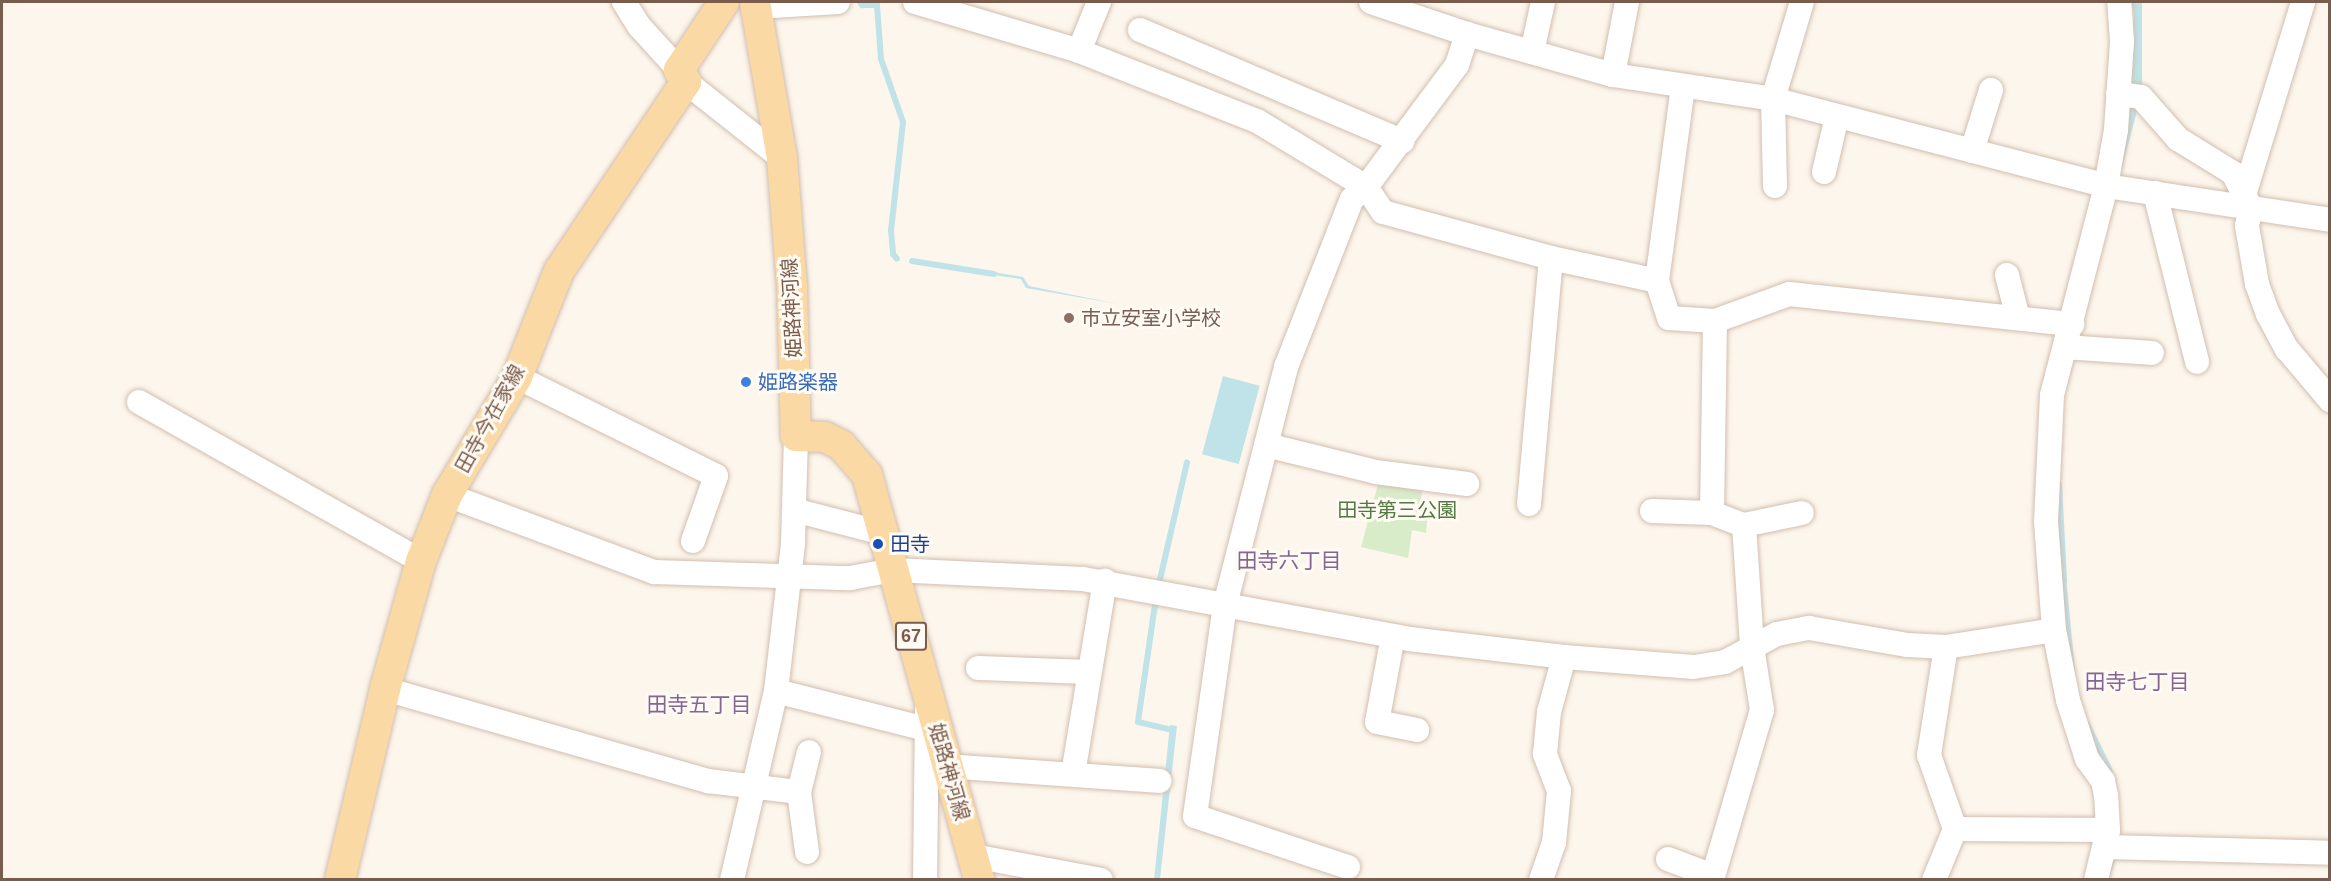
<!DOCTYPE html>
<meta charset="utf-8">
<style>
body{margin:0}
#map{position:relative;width:2331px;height:881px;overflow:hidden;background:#fdf6ec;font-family:Helvetica,"Noto Sans JP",sans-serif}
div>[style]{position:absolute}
.green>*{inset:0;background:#d8ecc9}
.water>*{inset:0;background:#bfe3e8;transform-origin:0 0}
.stream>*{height:6px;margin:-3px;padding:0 3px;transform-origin:3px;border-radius:3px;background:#bfe3e8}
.roads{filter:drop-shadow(0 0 2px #d1beb0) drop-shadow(0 0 2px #d1beb0)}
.minor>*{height:24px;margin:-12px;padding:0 12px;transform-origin:12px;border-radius:12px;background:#fff}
.major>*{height:30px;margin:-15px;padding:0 15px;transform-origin:15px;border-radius:15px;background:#fbd9a5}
.dots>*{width:16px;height:16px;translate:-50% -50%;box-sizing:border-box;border:3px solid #fffaf3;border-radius:50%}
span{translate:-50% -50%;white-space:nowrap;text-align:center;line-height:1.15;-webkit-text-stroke:6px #fffaf3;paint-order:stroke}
.shield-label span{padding:2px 4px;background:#fffaf3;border:2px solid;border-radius:4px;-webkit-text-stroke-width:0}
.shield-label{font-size:18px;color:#7a5c4d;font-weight:700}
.street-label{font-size:20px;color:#7a5c4d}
.education-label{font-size:20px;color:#785e54}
.left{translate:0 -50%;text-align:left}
.shop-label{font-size:20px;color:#366cbe}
.park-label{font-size:20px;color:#537a41}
.transit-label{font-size:20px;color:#164399}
.neighbourhood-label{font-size:21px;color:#846695}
.frame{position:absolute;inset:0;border:3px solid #7a5c4d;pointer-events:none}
</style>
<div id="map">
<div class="green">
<div style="clip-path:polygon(1380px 477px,1423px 484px,1421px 499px,1429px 502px,1426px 533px,1412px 530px,1408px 558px,1361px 547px)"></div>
</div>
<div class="water">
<div style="clip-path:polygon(2131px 2px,2142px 2px,2142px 85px,2139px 105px,2174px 141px,2229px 176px,2242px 191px,2238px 196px,2224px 177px,2178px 150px,2137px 111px,2060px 406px,2055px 461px,2076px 682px,2092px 739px,2111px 769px,2119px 822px,2117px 856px,2109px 879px,2104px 880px,2114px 840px,2111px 788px,2106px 770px,2088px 740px,2075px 701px,2065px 631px,2052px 461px,2057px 394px,2129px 119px,2134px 13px)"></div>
<div style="clip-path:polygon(987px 271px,1023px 277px,1029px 286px,1118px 304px,1026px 288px,1021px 279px,987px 274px)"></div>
<div style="left:1223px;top:376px;width:38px;height:81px;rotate:15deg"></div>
<div style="clip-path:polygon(1170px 725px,1177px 726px,1160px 879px,1154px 880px)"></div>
</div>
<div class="stream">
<div style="left:860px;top:2px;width:4px;rotate:56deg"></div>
<div style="left:862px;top:5px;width:15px"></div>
<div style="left:877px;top:5px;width:54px;rotate:85.8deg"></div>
<div style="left:881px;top:59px;width:67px;rotate:70.8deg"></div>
<div style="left:903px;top:122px;width:109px;rotate:96.3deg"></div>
<div style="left:891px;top:230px;width:24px;rotate:85deg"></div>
<div style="left:893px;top:254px;width:6px;rotate:51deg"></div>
<div style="left:912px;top:261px;width:83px;rotate:9deg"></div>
<div style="left:2059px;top:484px;width:97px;rotate:87deg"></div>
<div style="left:1158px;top:588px;width:129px;rotate:-77deg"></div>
<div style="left:1156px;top:598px;width:125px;rotate:98.3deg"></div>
<div style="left:1138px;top:722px;width:36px;rotate:13deg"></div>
<div style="left:2087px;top:724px;width:52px;rotate:63.9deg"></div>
</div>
<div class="roads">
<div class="minor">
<div style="left:624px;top:2px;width:28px;rotate:58deg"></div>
<div style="left:639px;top:26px;width:59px;rotate:47.7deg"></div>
<div style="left:915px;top:2px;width:171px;rotate:16.6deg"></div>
<div style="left:1099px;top:2px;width:53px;rotate:112.2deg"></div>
<div style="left:1079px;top:51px;width:191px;rotate:21.5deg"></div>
<div style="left:1257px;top:121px;width:127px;rotate:31.2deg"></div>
<div style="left:1366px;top:187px;width:30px;rotate:56deg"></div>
<div style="left:1383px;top:212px;width:174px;rotate:15.3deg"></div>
<div style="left:1551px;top:258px;width:108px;rotate:12.2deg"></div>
<div style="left:1657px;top:281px;width:39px;rotate:72deg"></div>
<div style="left:1669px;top:318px;width:46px;rotate:3.7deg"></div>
<div style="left:1715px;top:321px;width:79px;rotate:-20deg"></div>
<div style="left:1789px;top:294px;width:285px;rotate:6.1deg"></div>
<div style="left:1371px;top:2px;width:101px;rotate:18.4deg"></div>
<div style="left:1467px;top:34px;width:152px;rotate:15.7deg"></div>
<div style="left:1613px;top:75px;width:162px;rotate:8.5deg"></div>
<div style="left:1773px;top:99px;width:344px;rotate:14.6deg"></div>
<div style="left:2106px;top:186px;width:227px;rotate:8.6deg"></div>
<div style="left:756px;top:7px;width:82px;rotate:-3.5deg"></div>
<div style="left:1140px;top:30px;width:285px;rotate:23deg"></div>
<div style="left:1532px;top:52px;width:51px;rotate:-77.6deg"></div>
<div style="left:1613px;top:75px;width:74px;rotate:-79.1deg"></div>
<div style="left:686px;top:82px;width:122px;rotate:38.4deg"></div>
<div style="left:2118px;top:94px;width:23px;rotate:7deg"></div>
<div style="left:2141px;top:97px;width:56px;rotate:48.6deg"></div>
<div style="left:2178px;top:139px;width:65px;rotate:31.7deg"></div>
<div style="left:2233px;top:173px;width:39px;rotate:63deg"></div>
<div style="left:2251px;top:208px;width:18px;rotate:103deg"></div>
<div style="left:2247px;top:226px;width:59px;rotate:80.2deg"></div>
<div style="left:2257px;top:284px;width:32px;rotate:70deg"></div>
<div style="left:2268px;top:314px;width:40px;rotate:62deg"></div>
<div style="left:2287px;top:349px;width:67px;rotate:49.9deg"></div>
<div style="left:1972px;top:151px;width:64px;rotate:-72.7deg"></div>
<div style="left:1824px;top:172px;width:57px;rotate:-76.9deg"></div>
<div style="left:1775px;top:186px;width:87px;rotate:-91.3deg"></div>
<div style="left:1773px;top:99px;width:101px;rotate:-73.4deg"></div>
<div style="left:2245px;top:192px;width:199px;rotate:-73deg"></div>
<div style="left:2155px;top:193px;width:174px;rotate:76deg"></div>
<div style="left:2007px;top:275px;width:44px;rotate:75.7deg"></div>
<div style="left:1657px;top:281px;width:197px;rotate:-82.4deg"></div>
<div style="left:2065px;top:347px;width:87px;rotate:3.9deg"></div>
<div style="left:517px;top:377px;width:222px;rotate:26.4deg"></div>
<div style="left:716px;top:476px;width:69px;rotate:109.5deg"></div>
<div style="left:139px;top:402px;width:324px;rotate:29.4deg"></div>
<div style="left:1266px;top:445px;width:113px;rotate:13.8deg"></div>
<div style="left:1376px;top:472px;width:92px;rotate:7.5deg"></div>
<div style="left:447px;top:495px;width:221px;rotate:20.4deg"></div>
<div style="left:654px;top:572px;width:196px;rotate:1.8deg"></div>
<div style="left:850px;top:578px;width:44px;rotate:-10.5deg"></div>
<div style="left:893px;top:570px;width:190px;rotate:2.7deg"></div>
<div style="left:1083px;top:579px;width:331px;rotate:10.4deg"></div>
<div style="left:1409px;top:639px;width:156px;rotate:6.6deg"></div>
<div style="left:1564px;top:657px;width:130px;rotate:4.4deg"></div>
<div style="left:1694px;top:667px;width:31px;rotate:-9deg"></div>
<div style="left:1725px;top:662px;width:59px;rotate:-28.3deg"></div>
<div style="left:1777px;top:634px;width:33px;rotate:-11deg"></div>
<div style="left:1809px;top:628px;width:99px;rotate:9.8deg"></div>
<div style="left:1907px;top:645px;width:39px;rotate:3deg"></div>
<div style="left:1946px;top:647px;width:109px;rotate:-8.9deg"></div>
<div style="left:1529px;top:504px;width:247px;rotate:-84.9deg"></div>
<div style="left:794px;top:510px;width:92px;rotate:14.5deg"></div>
<div style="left:1652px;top:511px;width:60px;rotate:1.9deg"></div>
<div style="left:1712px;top:513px;width:34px;rotate:21deg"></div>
<div style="left:1744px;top:525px;width:122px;rotate:86.2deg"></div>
<div style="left:1752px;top:647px;width:64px;rotate:81deg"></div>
<div style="left:1762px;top:710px;width:177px;rotate:106.4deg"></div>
<div style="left:1712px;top:513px;width:192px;rotate:-89.1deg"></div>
<div style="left:1744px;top:525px;width:59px;rotate:-11.7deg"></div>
<div style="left:1393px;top:636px;width:87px;rotate:100.5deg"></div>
<div style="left:1377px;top:722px;width:41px;rotate:11.3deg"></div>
<div style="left:978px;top:668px;width:111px;rotate:2.1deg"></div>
<div style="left:385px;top:689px;width:336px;rotate:15.9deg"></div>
<div style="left:708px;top:781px;width:92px;rotate:6.9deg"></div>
<div style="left:776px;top:691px;width:155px;rotate:14.2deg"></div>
<div style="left:947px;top:766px;width:213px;rotate:4deg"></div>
<div style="left:1073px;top:774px;width:196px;rotate:-80.6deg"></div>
<div style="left:1955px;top:829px;width:153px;rotate:0.4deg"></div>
<div style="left:2106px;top:847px;width:224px;rotate:1.5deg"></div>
<div style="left:807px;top:852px;width:61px;rotate:-97.6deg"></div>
<div style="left:799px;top:792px;width:41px;rotate:-76deg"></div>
<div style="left:973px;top:856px;width:130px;rotate:10.6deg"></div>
<div style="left:1668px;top:859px;width:48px;rotate:20.7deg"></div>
<div style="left:1348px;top:867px;width:161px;rotate:-161.6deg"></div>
<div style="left:1195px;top:816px;width:213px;rotate:-81.9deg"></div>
<div style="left:1225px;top:605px;width:246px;rotate:-75.6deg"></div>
<div style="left:1286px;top:367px;width:180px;rotate:-68.6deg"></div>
<div style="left:1352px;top:199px;width:18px;rotate:-41deg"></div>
<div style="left:1366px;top:187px;width:152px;rotate:-53.3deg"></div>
<div style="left:1457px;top:65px;width:33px;rotate:-72deg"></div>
<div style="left:732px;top:880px;width:194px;rotate:-76.9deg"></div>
<div style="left:776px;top:691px;width:149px;rotate:-83.4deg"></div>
<div style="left:793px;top:543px;width:107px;rotate:-88.4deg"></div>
<div style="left:925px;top:880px;width:170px;rotate:-89.3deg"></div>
<div style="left:1541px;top:880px;width:39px;rotate:-71deg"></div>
<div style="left:1554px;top:843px;width:52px;rotate:-84.5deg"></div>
<div style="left:1559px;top:791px;width:40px;rotate:-111deg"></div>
<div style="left:1545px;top:754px;width:42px;rotate:-84.6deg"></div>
<div style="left:1549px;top:712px;width:57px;rotate:-74.7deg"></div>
<div style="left:1934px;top:880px;width:55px;rotate:-67.6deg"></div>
<div style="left:1955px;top:829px;width:78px;rotate:-109.4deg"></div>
<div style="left:1929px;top:755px;width:109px;rotate:-81.1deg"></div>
<div style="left:2096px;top:880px;width:51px;rotate:-76.5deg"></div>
<div style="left:2108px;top:830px;width:34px;rotate:-93deg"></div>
<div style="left:2106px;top:796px;width:15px;rotate:-101deg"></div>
<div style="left:2103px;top:781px;width:27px;rotate:-126deg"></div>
<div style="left:2087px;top:759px;width:62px;rotate:-107.9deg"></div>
<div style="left:2068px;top:700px;width:71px;rotate:-101.3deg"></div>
<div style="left:2054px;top:630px;width:108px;rotate:-94.2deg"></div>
<div style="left:2046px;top:522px;width:127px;rotate:-87.3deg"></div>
<div style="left:2052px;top:395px;width:216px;rotate:-75.5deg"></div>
<div style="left:2106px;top:186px;width:57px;rotate:-79.9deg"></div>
<div style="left:2116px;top:130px;width:89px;rotate:-86.1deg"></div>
<div style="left:2122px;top:41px;width:39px;rotate:-94deg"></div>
</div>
<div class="major">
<div style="left:755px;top:2px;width:158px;rotate:80.2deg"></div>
<div style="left:782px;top:158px;width:130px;rotate:85.6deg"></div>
<div style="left:792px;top:288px;width:148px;rotate:88.5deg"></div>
<div style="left:796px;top:436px;width:29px;rotate:2deg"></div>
<div style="left:825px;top:437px;width:18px;rotate:27deg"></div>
<div style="left:841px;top:445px;width:40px;rotate:49deg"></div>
<div style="left:867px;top:475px;width:420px;rotate:74.5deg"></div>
<div style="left:340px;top:880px;width:196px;rotate:-76.7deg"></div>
<div style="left:385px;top:689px;width:133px;rotate:-74.3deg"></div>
<div style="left:421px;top:561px;width:71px;rotate:-68.5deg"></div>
<div style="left:447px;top:495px;width:137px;rotate:-59.3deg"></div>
<div style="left:517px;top:377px;width:114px;rotate:-68.4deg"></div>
<div style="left:559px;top:271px;width:228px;rotate:-56.1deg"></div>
<div style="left:686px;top:82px;width:14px;rotate:-120deg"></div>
<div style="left:679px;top:70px;width:82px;rotate:-56.5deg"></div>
</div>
</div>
<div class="dots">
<div style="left:1069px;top:318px;background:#8d6e63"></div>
<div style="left:746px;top:382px;background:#3f7fe0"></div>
<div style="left:878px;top:544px;background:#1a4fb4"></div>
</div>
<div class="shield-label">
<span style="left:911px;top:636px">67</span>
</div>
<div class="street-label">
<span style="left:792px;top:308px;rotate:-93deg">姫路神河線</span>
<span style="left:490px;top:419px;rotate:-61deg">田寺今在家線</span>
<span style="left:949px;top:772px;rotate:74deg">姫路神河線</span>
</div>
<div class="education-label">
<span class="left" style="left:1081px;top:318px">市立安室小学校</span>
</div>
<div class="shop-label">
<span class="left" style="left:758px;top:382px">姫路楽器</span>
</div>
<div class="park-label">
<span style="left:1397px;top:510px">田寺第三公園</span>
</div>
<div class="transit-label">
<span class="left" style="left:890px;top:544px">田寺</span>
</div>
<div class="neighbourhood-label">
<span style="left:1289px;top:561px">田寺六丁目</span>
<span style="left:2137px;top:682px">田寺七丁目</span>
<span style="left:699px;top:705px">田寺五丁目</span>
</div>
<div class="frame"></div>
</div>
